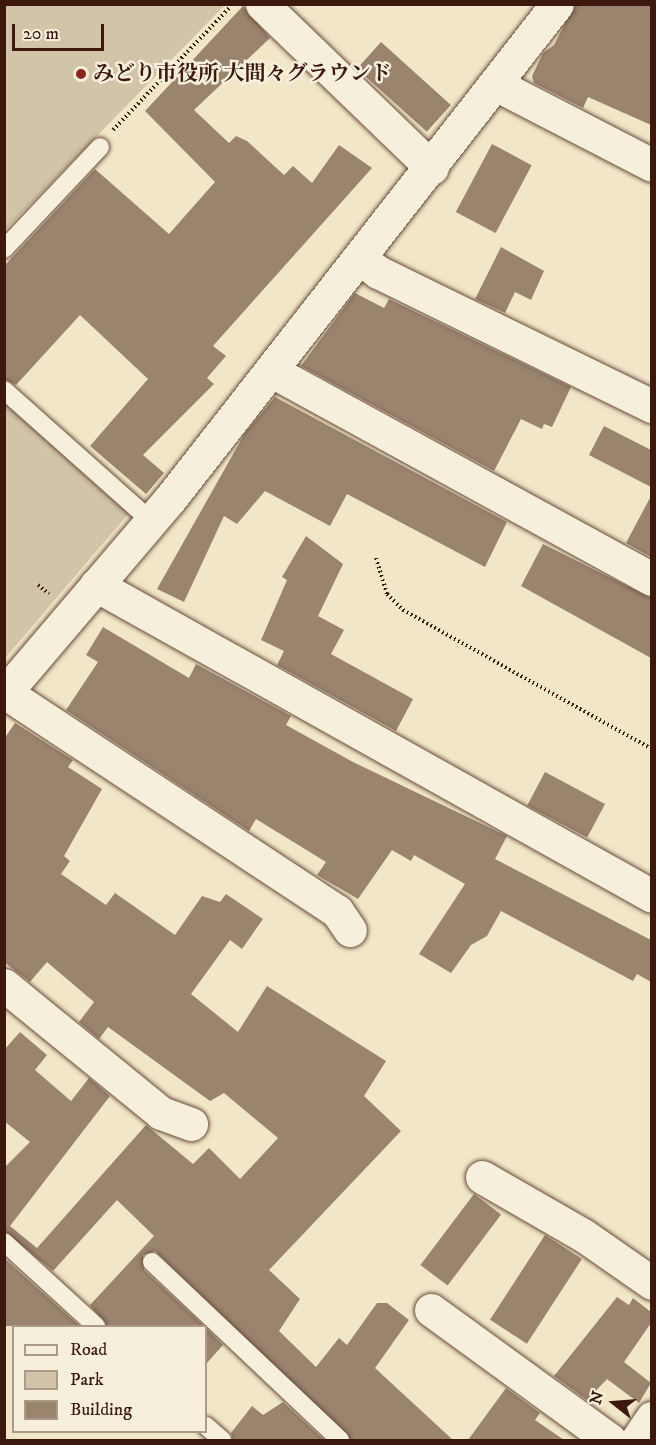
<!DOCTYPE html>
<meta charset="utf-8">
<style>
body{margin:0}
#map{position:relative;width:656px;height:1445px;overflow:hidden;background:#f1e7c8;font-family:"IM FELL DW Pica","Noto Serif JP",serif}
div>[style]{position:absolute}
.green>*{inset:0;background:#d2c4a8}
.building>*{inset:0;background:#9a846e;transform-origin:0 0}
.path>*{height:4px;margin-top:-2px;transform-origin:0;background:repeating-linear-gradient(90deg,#3c190c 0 1.5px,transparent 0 4.5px)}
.roads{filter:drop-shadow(0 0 2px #694c3b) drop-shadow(0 0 2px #694c3b)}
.service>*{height:18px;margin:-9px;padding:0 9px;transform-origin:9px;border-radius:9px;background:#f6efdb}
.minor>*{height:33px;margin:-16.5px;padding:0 16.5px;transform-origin:16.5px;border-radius:16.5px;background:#f6efdb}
.dots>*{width:16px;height:16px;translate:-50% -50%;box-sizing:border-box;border:3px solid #f6efdb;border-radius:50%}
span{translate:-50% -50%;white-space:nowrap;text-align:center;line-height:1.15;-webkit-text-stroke:5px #f6efdb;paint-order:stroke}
.poi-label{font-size:21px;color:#3c190c;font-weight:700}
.left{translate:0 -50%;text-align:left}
.frame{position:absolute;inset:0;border:6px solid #3c190c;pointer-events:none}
.legend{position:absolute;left:12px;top:1325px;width:195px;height:108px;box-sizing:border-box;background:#f6efdb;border:2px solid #ac9988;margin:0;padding:8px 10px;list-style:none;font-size:18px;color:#3c190c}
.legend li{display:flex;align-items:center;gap:12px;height:30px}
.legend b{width:30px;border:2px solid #ac9988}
.north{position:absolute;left:584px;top:1373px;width:60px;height:60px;-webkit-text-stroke:4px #f6efdb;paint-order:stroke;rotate:287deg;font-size:16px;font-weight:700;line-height:24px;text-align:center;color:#3c190c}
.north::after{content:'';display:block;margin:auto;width:21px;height:27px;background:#3c190c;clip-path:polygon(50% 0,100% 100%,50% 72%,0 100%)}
.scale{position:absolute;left:12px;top:24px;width:92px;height:27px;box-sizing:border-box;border:3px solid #3c190c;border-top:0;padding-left:8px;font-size:18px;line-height:21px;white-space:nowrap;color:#3c190c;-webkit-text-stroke:4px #f6efdb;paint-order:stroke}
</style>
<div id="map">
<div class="green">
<div style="clip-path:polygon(5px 4px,225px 5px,5px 230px,4px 5px)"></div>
<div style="clip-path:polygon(5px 402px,129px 513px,5px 658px)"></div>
</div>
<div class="building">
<div style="clip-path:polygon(575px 4px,651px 4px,651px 125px,588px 97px,583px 108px,534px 83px,532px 76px,543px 53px,554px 45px)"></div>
<div style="clip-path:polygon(243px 6px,270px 38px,194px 110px,229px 143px,236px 136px,247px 141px,284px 175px,293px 166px,312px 183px,339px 145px,372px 168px,213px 346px,226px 356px,207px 378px,214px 384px,143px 455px,164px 473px,146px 494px,90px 446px,148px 379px,80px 315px,16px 385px,4px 379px,4px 266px,95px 169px,169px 234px,215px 182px,145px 111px)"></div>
<div style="left:381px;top:42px;width:94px;height:36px;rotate:42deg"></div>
<div style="left:492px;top:144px;width:45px;height:77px;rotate:28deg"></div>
<div style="clip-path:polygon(501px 247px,544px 271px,531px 300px,515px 292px,505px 313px,475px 299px)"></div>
<div style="clip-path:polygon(355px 293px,384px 308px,389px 299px,571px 387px,552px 427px,544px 424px,542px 429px,521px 419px,494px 471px,301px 366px)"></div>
<div style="clip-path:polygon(275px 397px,507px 522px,485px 567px,347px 494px,330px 526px,265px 491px,237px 524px,224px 516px,184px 602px,157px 589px,245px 433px)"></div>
<div style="clip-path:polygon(604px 426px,651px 450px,651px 487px,589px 455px)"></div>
<div style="clip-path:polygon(651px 496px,651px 557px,626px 543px)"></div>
<div style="clip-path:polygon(306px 536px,343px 564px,318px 616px,344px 630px,331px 654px,413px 699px,396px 731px,277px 665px,284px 651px,261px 640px,287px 580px,282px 577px)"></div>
<div style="clip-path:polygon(543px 544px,651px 598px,651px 658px,521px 586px)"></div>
<div style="clip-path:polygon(103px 627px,189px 678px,196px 664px,291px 716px,286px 725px,353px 762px,507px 836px,495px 859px,651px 940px,651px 982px,637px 974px,633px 981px,501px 911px,487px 936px,471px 945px,451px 973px,419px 954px,465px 884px,414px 855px,411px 861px,392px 850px,358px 899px,317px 875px,326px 862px,256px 819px,249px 831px,66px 710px,98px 662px,86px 655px)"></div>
<div style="clip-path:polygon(15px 723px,73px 760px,68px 767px,102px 789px,64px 856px,70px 861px,61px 874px,106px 905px,115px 893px,175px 935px,202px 896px,220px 902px,226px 894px,263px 919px,242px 949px,230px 940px,191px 994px,238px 1032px,267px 986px,386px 1061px,364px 1096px,401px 1131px,269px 1270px,300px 1299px,279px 1331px,316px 1367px,339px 1338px,347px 1345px,377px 1303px,387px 1303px,409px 1320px,375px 1368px,453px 1440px,351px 1440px,155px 1251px,143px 1255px,144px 1270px,204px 1326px,107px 1326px,90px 1305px,154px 1236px,117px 1200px,53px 1271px,4px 1231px,4px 1168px,30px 1142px,4px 1121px,4px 1050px,20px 1032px,47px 1055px,35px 1070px,71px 1101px,89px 1078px,110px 1096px,10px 1226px,37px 1248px,146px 1125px,193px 1164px,209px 1148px,240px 1179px,278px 1138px,224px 1093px,210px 1101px,108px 1027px,99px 1039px,79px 1022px,94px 1002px,47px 962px,30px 982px,4px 962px,4px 739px)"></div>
<div style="left:545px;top:772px;width:68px;height:38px;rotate:28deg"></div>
<div style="left:474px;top:1194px;width:34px;height:89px;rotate:37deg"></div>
<div style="left:545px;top:1235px;width:44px;height:101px;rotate:33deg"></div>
<div style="clip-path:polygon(4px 1258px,74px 1321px,80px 1326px,4px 1326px)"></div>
<div style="clip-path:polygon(617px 1297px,629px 1305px,633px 1298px,651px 1312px,651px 1323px,624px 1362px,651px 1383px,639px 1403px,607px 1379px,587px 1400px,554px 1376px)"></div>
<div style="clip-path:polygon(206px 1328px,223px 1345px,206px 1364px)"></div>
<div style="clip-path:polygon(506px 1388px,540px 1413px,535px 1420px,564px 1440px,468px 1440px)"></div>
<div style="clip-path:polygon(283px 1402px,324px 1440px,233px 1440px,231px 1433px,252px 1406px,263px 1415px)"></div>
</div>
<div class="path">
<div style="left:113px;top:130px;width:170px;rotate:-46.4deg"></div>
<div style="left:376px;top:558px;width:38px;rotate:73deg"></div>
<div style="left:387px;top:594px;width:23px;rotate:45deg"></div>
<div style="left:403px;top:610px;width:285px;rotate:29.2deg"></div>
<div style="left:38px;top:585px;width:14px;rotate:39deg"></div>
</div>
<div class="roads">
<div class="service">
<div style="left:4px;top:249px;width:140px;rotate:-46.7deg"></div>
<div style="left:4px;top:390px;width:197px;rotate:41.7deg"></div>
<div style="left:4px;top:1242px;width:125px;rotate:42.4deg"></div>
<div style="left:152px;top:1262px;width:259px;rotate:43.4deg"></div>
<div style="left:206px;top:1426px;width:21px;rotate:41deg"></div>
</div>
<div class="minor">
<div style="left:262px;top:4px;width:236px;rotate:44deg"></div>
<div style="left:497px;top:85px;width:174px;rotate:27.3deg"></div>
<div style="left:360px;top:258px;width:23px;rotate:38deg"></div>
<div style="left:378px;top:272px;width:305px;rotate:26.1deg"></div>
<div style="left:272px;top:371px;width:433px;rotate:28.7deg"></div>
<div style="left:96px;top:585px;width:637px;rotate:29.22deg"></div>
<div style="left:6px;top:693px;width:396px;rotate:33.4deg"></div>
<div style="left:337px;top:911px;width:23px;rotate:56deg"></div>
<div style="left:4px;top:694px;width:256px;rotate:-49.6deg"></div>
<div style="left:170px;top:499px;width:628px;rotate:-51.98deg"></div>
<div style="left:4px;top:985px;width:203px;rotate:39.2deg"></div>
<div style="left:161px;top:1113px;width:32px;rotate:20deg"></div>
<div style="left:482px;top:1177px;width:116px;rotate:29.9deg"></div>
<div style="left:583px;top:1235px;width:84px;rotate:34.8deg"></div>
<div style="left:431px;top:1310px;width:221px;rotate:36deg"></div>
<div style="left:637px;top:1440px;width:27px;rotate:-56deg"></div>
</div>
</div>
<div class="dots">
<div style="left:81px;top:74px;background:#8f2418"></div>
</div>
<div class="poi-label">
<span class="left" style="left:93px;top:74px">みどり市役所 大間々グラウンド</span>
</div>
<div class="frame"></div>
<ul class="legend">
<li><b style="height:8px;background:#f6efdb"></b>Road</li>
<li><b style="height:16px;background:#d2c4a8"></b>Park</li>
<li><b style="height:16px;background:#9a846e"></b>Building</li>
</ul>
<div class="north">N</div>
<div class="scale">20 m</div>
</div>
